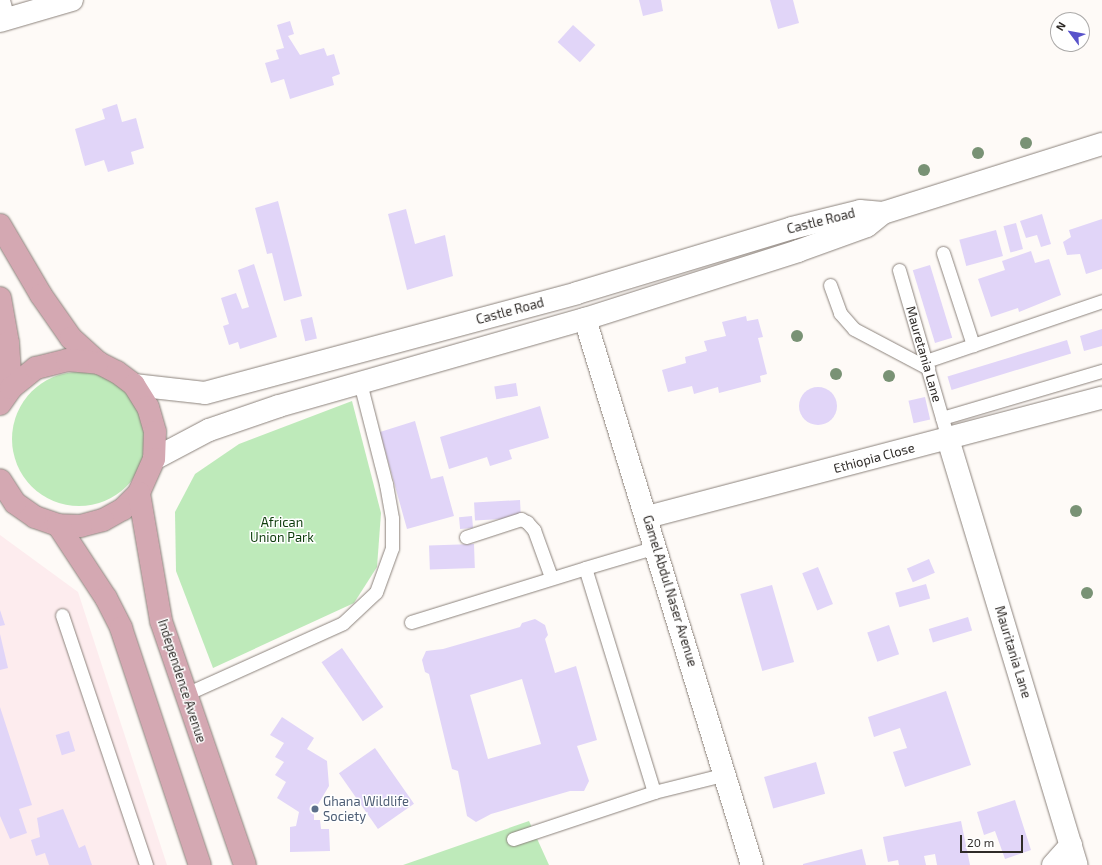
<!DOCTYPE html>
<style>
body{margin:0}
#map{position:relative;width:1102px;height:865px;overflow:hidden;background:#fefaf7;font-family:"Exo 2",sans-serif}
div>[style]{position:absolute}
.commercial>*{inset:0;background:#fdecee}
.green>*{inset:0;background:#beeaba}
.round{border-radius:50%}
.building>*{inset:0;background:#e1d5f8;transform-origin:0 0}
.roads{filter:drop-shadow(0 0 1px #8c837c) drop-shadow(0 0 1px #8c837c)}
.service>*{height:13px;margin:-6.5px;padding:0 6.5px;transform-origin:6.5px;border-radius:6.5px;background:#fff}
.minor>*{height:22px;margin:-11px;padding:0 11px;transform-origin:11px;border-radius:11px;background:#fff}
.secondary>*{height:22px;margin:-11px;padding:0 11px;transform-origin:11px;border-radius:11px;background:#fff}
.primary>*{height:22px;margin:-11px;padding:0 11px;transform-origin:11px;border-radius:11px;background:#d4a8b2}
.trees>*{width:12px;height:12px;margin:-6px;border-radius:50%;background:#799275}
.dots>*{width:11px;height:11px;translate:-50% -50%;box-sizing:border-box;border:2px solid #fff;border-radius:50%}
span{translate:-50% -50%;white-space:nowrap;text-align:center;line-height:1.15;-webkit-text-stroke:3px #fff;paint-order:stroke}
.street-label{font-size:13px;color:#2f2b28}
.park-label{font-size:13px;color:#0d3c0b}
.service-label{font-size:13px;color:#4e5e75}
.left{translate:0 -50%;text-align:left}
.north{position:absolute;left:1050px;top:12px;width:40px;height:40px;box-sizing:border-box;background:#fff;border:1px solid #acaaa9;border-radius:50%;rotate:302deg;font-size:11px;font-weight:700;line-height:16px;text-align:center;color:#2f2b28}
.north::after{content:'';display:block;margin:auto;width:14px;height:18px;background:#5852ca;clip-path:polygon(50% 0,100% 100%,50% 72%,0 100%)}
.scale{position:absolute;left:960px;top:835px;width:63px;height:18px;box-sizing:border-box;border:2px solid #2f2b28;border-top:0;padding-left:5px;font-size:12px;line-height:14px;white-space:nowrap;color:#2f2b28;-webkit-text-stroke:3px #fff;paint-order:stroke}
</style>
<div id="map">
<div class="commercial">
<div style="clip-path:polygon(0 535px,78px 592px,167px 865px,0 865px)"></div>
</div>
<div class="green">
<div class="round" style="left:12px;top:372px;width:134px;height:134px"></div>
<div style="clip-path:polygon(352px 401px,381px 513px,377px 567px,354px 603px,213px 668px,176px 571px,175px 512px,195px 474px,239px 444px)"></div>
<div style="clip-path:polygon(529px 821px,549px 865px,403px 865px)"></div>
</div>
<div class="building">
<div style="clip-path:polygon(639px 0,661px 0,663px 11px,643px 16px)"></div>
<div style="clip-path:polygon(770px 0,793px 0,799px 23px,778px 29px)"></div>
<div style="clip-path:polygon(290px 21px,294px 34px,288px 36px,300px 55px,324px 48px,327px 56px,334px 54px,340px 74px,332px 77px,334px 85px,290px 99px,284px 79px,271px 83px,265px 63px,279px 59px,276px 50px,284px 48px,277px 25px)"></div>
<div style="left:573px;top:25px;width:30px;height:23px;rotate:42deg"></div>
<div style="clip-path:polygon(117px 104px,122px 122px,136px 118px,144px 148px,131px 152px,134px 164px,108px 172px,104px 160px,85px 166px,75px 129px,105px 119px,102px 109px)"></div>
<div style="clip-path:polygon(278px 201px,290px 248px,281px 251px,290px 248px,302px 296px,284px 301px,272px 253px,267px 254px,255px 208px)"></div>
<div style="clip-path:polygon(406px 209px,415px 244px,445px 235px,453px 276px,407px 290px,388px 214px)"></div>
<div style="clip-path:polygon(1042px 214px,1051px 244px,1041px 247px,1037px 235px,1026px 238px,1020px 221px)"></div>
<div style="clip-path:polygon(1102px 219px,1102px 269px,1086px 274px,1080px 254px,1067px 255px,1063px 242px,1071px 237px,1069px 230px)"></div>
<div style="left:1016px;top:223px;width:27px;height:13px;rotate:75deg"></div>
<div style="left:996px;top:230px;width:27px;height:38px;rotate:75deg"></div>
<div style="clip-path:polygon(1031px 251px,1035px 263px,1049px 259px,1061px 295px,1019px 312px,1018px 308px,991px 317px,978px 279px,1005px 270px,1002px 261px)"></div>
<div style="clip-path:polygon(254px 264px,277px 337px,240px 349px,238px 342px,229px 345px,223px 326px,229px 324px,221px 298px,236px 293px,242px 309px,249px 307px,238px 270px)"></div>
<div style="left:930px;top:265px;width:76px;height:18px;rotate:73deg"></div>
<div style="clip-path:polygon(746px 316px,747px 321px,758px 319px,763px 337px,758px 338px,767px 374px,760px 376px,761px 382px,719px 393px,718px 387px,694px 394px,692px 386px,668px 392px,662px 370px,686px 363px,685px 357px,707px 351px,704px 341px,726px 336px,722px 322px)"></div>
<div style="left:312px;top:317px;width:22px;height:12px;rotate:77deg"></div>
<div style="clip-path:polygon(1102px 329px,1102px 346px,1084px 351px,1080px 336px)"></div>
<div style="left:1067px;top:340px;width:14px;height:125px;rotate:73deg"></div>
<div style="left:516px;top:383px;width:13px;height:22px;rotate:81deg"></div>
<div class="round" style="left:799px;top:387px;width:38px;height:38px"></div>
<div style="left:925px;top:397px;width:23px;height:17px;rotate:77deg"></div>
<div style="clip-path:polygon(540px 406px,549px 438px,509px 450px,512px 459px,490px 466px,487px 457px,449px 469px,440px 437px)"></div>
<div style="clip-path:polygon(415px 421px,431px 479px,443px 476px,454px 516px,407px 529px,380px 432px)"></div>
<div style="left:520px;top:500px;width:18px;height:46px;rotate:87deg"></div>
<div style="left:472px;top:516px;width:12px;height:13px;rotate:85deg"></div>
<div style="left:474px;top:544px;width:24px;height:45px;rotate:88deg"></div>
<div style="left:929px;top:559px;width:15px;height:24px;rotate:67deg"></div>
<div style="left:818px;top:567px;width:40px;height:17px;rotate:68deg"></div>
<div style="left:926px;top:584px;width:15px;height:32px;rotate:74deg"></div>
<div style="left:772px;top:585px;width:80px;height:33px;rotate:74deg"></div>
<div style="clip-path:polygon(0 610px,5px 625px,0 626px)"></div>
<div style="left:968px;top:617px;width:14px;height:41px;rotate:73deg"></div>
<div style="clip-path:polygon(evenodd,535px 619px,545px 625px,548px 635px,545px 639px,555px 673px,576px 666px,597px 740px,577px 746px,589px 781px,584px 791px,570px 791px,491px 814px,476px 822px,467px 816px,458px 771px,452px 769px,429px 674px,425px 672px,422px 660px,426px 651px,443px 649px,520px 627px,522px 623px,535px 619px,522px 679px,541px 744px,488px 759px,470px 695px,522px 679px)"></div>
<div style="left:889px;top:625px;width:31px;height:23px;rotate:71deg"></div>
<div style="clip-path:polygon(0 634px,8px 668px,0 670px)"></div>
<div style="left:342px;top:648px;width:72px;height:25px;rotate:55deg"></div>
<div style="clip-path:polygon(946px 691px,971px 765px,905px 787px,893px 752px,907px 748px,900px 728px,874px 737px,868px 717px)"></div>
<div style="clip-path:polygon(0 707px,32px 805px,19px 809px,27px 833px,10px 839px,0 816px)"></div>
<div style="clip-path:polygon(282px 717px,314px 738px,307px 749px,327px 761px,329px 786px,314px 811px,314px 820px,320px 820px,321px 829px,329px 829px,330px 851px,290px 852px,290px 827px,296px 826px,299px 812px,277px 798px,286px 782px,275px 775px,284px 762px,275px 757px,284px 743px,270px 735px)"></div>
<div style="left:69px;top:731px;width:21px;height:14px;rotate:73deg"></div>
<div style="left:375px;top:748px;width:68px;height:44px;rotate:55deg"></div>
<div style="left:816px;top:762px;width:33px;height:54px;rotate:74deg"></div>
<div style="clip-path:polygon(1015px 800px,1031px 850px,1005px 859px,995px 831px,984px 835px,977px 812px)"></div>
<div style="clip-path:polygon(63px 809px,79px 848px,85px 845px,92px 865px,49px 865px,45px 853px,36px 856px,31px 840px,40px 837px,37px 818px)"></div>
<div style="clip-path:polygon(961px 821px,970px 865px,937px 865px,935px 854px,924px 856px,926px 865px,899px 865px,898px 860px,888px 862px,883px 837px)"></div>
<div style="clip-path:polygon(862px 849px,866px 865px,803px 865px,803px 864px)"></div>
</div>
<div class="roads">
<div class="service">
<div style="left:3px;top:0;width:20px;rotate:75deg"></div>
<div style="left:943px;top:253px;width:97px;rotate:71.9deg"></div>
<div style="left:899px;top:270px;width:176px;rotate:73.8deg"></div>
<div style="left:830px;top:285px;width:30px;rotate:70deg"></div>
<div style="left:840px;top:313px;width:21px;rotate:49deg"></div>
<div style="left:854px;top:329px;width:84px;rotate:27.8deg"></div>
<div style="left:926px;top:361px;width:186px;rotate:-18.8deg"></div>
<div style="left:942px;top:418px;width:167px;rotate:-16.4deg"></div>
<div style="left:466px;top:537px;width:58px;rotate:-18.1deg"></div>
<div style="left:521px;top:519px;width:7px;rotate:27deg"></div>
<div style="left:527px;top:522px;width:11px;rotate:49deg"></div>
<div style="left:534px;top:530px;width:50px;rotate:70.1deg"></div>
<div style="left:62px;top:615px;width:264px;rotate:71.4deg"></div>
<div style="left:411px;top:622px;width:182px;rotate:-17.2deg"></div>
<div style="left:186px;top:694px;width:172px;rotate:-24.3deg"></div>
<div style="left:343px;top:623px;width:45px;rotate:-43.2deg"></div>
<div style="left:376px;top:592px;width:47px;rotate:-70deg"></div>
<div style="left:392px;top:548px;width:30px;rotate:-90deg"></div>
<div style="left:392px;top:518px;width:35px;rotate:-100deg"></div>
<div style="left:386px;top:484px;width:104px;rotate:-104.4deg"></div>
<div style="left:654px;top:792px;width:234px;rotate:-107.1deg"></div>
<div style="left:585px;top:568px;width:74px;rotate:-16.5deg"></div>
<div style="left:513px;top:839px;width:149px;rotate:-18.4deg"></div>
<div style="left:654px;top:792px;width:74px;rotate:-14deg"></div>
</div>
<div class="minor">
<div style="left:0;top:21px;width:75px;rotate:-16.3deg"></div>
<div style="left:585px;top:319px;width:571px;rotate:72.99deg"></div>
<div style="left:948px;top:439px;width:445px;rotate:73.2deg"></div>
<div style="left:647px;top:517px;width:470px;rotate:-14.7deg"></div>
<div style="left:1053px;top:865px;width:27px;rotate:-48deg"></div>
</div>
<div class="secondary">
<div style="left:134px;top:385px;width:71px;rotate:6.4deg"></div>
<div style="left:205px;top:393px;width:385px;rotate:-15deg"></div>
<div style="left:577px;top:293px;width:225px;rotate:-16.8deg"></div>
<div style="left:792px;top:228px;width:70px;rotate:-14deg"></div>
<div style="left:860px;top:211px;width:23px;rotate:5deg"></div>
<div style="left:883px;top:213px;width:230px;rotate:-17.5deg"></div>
<div style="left:154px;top:459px;width:62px;rotate:-27.8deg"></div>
<div style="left:209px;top:430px;width:74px;rotate:-18.9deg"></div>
<div style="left:279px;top:406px;width:318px;rotate:-15.9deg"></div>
<div style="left:585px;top:319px;width:224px;rotate:-17.7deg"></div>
<div style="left:798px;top:251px;width:73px;rotate:-19.9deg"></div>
<div style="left:867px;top:226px;width:21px;rotate:-39deg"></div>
</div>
<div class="primary">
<div style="left:0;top:225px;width:81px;rotate:59.6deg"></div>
<div style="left:41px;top:295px;width:52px;rotate:55.1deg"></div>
<div style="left:71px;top:338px;width:38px;rotate:42deg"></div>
<div style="left:0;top:298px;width:46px;rotate:79.9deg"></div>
<div style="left:8px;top:343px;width:45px;rotate:86.2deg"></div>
<div style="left:0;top:404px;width:19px;rotate:-55deg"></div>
<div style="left:11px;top:388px;width:32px;rotate:-39deg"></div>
<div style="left:36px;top:368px;width:32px;rotate:-14deg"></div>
<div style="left:67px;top:360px;width:32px;rotate:5deg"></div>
<div style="left:99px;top:363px;width:20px;rotate:27deg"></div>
<div style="left:117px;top:372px;width:21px;rotate:37deg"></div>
<div style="left:134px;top:385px;width:26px;rotate:58deg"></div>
<div style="left:148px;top:407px;width:26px;rotate:74deg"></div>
<div style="left:155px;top:432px;width:27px;rotate:92deg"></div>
<div style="left:154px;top:459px;width:37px;rotate:114deg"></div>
<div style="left:139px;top:493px;width:23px;rotate:135deg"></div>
<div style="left:123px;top:509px;width:23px;rotate:151deg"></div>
<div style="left:103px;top:520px;width:23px;rotate:165deg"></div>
<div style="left:81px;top:526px;width:23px;rotate:-178deg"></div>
<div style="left:58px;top:525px;width:24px;rotate:-161deg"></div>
<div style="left:35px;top:517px;width:24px;rotate:-145deg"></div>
<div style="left:15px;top:503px;width:27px;rotate:-123deg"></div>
<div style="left:139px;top:493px;width:130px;rotate:80.2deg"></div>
<div style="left:161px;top:621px;width:258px;rotate:71deg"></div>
<div style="left:58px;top:525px;width:87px;rotate:56.7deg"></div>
<div style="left:106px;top:598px;width:34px;rotate:63deg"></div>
<div style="left:121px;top:628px;width:250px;rotate:71.6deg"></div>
</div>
</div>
<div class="trees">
<div style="left:1026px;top:143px"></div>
<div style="left:978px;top:153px"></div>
<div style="left:924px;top:170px"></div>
<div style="left:797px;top:336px"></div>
<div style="left:836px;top:374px"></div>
<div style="left:889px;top:376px"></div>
<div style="left:1076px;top:511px"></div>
<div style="left:1087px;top:593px"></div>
</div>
<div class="dots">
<div style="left:315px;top:809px;background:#5c6f8a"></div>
</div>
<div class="street-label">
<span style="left:821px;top:221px;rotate:-14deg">Castle Road</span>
<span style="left:510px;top:311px;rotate:-15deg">Castle Road</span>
<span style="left:924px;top:354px;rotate:74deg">Mauretania Lane</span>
<span style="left:874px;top:458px;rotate:-15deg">Ethiopia Close</span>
<span style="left:670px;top:591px;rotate:73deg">Gamel Abdul Naser Avenue</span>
<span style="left:1013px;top:652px;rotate:73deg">Mauritania Lane</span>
<span style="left:182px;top:681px;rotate:72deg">Independence Avenue</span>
</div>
<div class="park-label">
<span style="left:282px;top:530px">African<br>Union Park</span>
</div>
<div class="service-label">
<span class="left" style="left:323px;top:809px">Ghana Wildlife<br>Society</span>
</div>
<div class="north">N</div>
<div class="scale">20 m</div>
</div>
